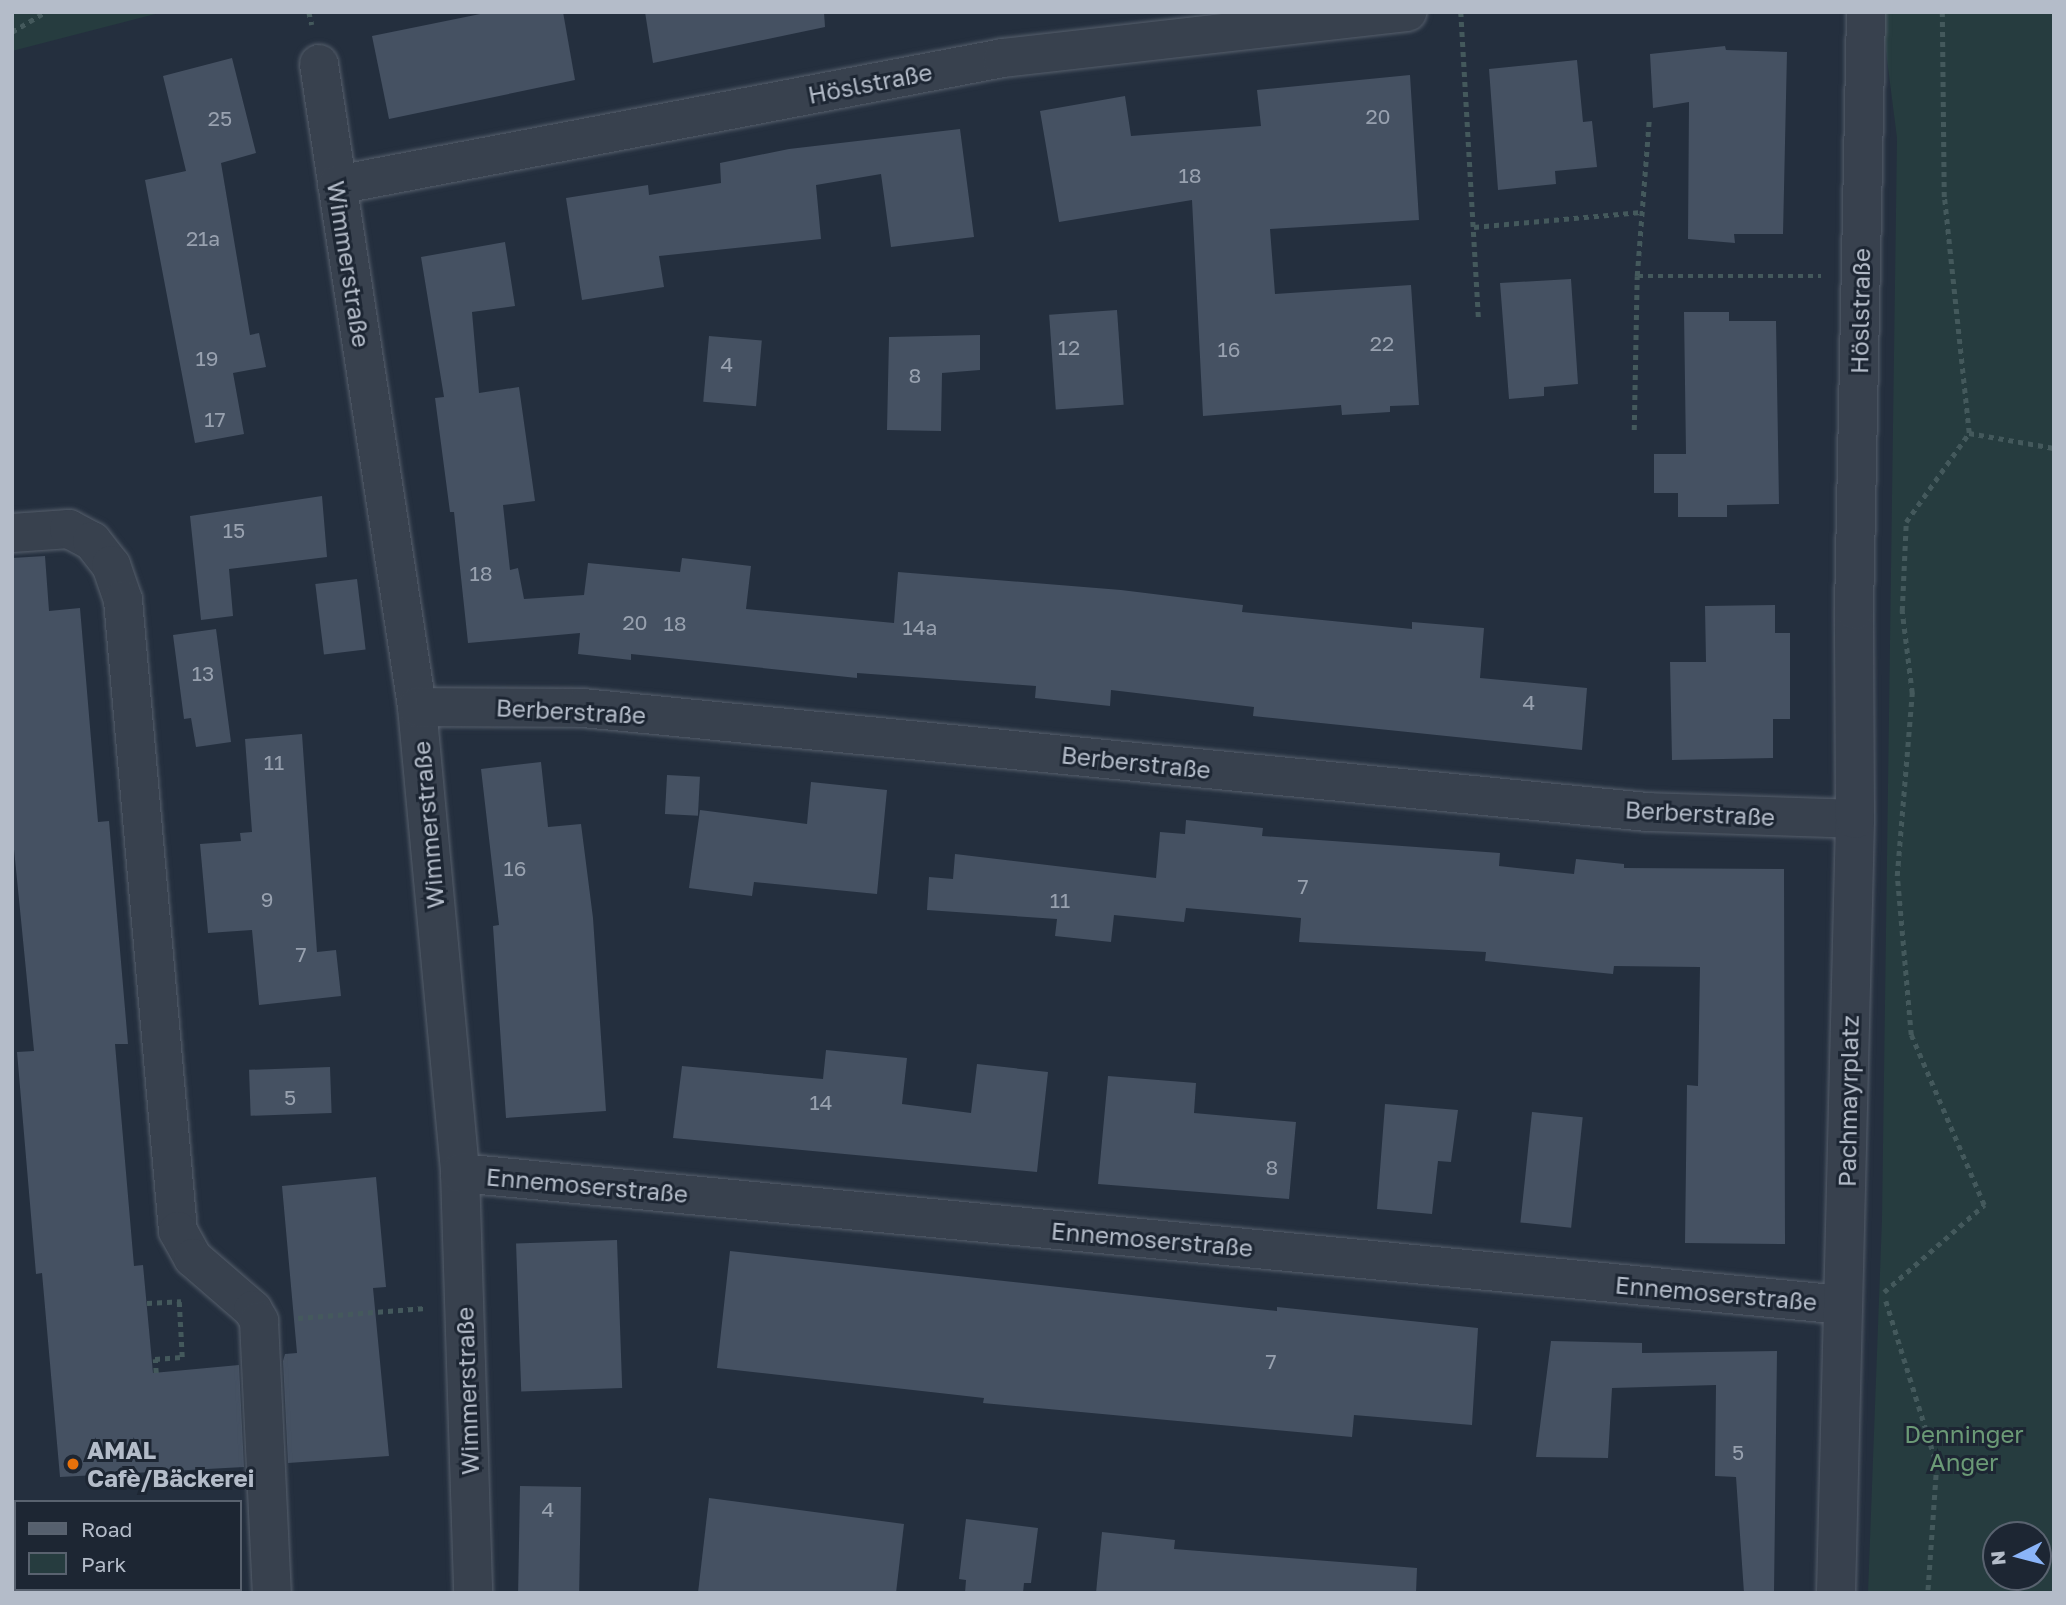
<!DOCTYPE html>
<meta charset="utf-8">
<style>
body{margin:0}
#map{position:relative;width:2066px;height:1605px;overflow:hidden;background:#242f3e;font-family:"Golos Text",sans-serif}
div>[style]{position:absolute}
.green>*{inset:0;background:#263c3f}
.building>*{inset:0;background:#455162;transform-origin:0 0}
.path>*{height:4.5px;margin-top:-2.25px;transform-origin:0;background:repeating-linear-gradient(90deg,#44595c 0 5px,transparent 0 10px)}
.roads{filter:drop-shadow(0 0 2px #565f6c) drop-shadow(0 0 2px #565f6c)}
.minor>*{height:38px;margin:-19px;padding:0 19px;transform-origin:19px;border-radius:19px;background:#38414e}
.major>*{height:38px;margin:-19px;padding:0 19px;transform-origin:19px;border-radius:19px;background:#56606e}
.dots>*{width:19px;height:19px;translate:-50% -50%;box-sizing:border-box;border:4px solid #1d2633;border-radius:50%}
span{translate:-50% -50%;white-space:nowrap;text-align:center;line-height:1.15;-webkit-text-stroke:6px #1d2633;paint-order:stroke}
.number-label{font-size:21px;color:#98a1af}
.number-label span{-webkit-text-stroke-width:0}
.street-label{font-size:24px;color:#b4bcc9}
.park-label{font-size:24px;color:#6b9a76}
.poi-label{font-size:24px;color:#b4bcc9;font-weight:700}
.left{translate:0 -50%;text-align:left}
.frame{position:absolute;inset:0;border:14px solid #b4bcc9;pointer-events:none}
.legend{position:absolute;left:14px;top:1500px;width:228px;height:91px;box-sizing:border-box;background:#1d2633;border:2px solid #59626f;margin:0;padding:9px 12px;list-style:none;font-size:21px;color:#b4bcc9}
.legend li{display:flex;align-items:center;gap:14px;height:35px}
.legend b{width:35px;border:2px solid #59626f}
.north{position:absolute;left:1982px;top:1521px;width:70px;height:70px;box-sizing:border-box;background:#1d2633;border:2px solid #59626f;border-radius:50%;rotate:264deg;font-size:19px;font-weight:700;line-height:28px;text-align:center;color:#b4bcc9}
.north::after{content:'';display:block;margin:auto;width:24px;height:32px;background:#8ab4f8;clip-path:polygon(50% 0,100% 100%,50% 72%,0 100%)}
</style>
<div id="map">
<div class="green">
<div style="clip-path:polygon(12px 12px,163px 12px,12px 51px)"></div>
<div style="clip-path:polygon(evenodd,1881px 12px,2054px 12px,2054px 1593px,1868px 1593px,1882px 1219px,1897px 138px,1881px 12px,1996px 1535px,2038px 1535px,2038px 1577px,1996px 1577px,1996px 1535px)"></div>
</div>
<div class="building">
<div style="clip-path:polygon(490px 12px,563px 12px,575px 80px,389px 119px,372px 36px)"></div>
<div style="clip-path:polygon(645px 12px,824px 12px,825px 27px,653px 63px)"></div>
<div style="clip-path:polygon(1725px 46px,1726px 50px,1787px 52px,1783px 234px,1734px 234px,1735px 243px,1688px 239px,1689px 102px,1653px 108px,1650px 54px)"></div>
<div style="clip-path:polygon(232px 58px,256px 153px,221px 163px,250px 335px,259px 333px,266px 367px,233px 373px,244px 434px,195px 443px,145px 180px,186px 171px,163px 76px)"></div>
<div style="clip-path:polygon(1577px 60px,1583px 122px,1592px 121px,1597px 167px,1555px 171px,1556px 184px,1498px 190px,1489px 69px)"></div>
<div style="clip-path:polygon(1410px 75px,1419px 220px,1270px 229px,1275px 294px,1411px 285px,1419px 405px,1390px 406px,1390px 412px,1342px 415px,1341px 405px,1203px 416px,1192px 200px,1059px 222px,1040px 111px,1125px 96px,1131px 136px,1261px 126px,1257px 90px)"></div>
<div style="clip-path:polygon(960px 129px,974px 237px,891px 247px,881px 174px,816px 185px,821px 239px,659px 256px,664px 287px,582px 300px,566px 198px,648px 185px,649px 195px,721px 183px,720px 163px,789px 149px)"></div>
<div style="clip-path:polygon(505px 242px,515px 306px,472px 312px,479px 393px,519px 387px,535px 501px,503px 505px,510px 570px,518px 568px,524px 599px,584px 595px,588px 563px,680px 572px,682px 558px,751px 566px,746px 609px,894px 623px,898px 572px,1121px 590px,1243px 605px,1242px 612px,1412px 629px,1412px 622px,1484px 628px,1480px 678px,1587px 688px,1582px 750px,1253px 716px,1254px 707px,1111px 690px,1110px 706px,1035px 698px,1036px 686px,857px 673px,857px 678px,631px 654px,631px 660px,578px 654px,580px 633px,468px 643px,454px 512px,450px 512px,435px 398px,444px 397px,421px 257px)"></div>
<div style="clip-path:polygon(1571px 279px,1578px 384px,1544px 387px,1544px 396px,1509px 399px,1500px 283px)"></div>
<div style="left:1117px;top:310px;width:95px;height:68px;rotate:86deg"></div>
<div style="clip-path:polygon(1684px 312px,1729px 312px,1729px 321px,1776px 321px,1779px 504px,1727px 505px,1727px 517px,1678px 517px,1678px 493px,1654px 493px,1654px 454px,1686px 454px)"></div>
<div style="clip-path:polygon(980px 335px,980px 370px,942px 373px,941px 431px,887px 430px,889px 337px)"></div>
<div style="left:709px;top:336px;width:53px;height:66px;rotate:5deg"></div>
<div style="clip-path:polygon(322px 496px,327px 557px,229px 569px,233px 616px,201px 620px,190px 516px)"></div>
<div style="clip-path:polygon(45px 556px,49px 611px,80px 608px,98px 822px,109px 821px,128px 1044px,115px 1044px,134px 1266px,143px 1265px,153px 1373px,239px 1365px,244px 1467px,60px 1477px,42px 1273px,36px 1274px,17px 1052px,34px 1051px,12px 829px,12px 558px)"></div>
<div style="left:357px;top:579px;width:71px;height:42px;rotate:83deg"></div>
<div style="clip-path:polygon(1775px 605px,1775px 633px,1790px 633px,1790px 719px,1773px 719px,1773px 758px,1672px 760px,1670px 662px,1706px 662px,1705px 606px)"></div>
<div style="clip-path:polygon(216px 629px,231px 742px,196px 747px,191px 718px,184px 719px,173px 635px)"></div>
<div style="clip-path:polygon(302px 734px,317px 952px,336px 950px,341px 996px,259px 1005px,252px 930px,208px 933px,200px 844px,241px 841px,240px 833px,252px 832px,245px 739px)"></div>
<div style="clip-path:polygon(541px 762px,548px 827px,581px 824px,593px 918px,606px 1111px,506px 1118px,493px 926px,499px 925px,481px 769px)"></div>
<div style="left:667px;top:775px;width:33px;height:39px;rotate:3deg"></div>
<div style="clip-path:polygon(811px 782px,887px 790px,877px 894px,754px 882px,752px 896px,689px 888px,700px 810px,807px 824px)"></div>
<div style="clip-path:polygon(1186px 820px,1263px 828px,1262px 836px,1500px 853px,1499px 866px,1574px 874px,1576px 859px,1624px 864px,1624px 868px,1784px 869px,1785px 1244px,1685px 1243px,1687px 1085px,1698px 1086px,1700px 967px,1614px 966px,1613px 974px,1485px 961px,1486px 952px,1299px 942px,1301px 918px,1186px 908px,1184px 922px,1114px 915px,1111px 942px,1055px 936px,1057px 919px,927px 910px,929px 877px,953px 879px,955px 854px,1156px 878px,1160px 832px,1185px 834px)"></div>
<div style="clip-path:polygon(826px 1050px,907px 1058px,902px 1104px,971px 1113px,977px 1064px,1048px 1072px,1037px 1172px,673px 1138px,682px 1066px,823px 1079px)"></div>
<div style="left:330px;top:1067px;width:46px;height:81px;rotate:88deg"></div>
<div style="clip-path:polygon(1108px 1076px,1196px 1083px,1194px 1113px,1296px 1122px,1289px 1199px,1098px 1184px)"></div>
<div style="clip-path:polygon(1385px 1104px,1458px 1110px,1451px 1162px,1438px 1161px,1432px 1214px,1377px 1209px)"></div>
<div style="left:1532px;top:1112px;width:51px;height:111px;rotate:6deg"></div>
<div style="clip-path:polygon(376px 1177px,386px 1287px,373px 1288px,389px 1456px,288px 1463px,283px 1361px,285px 1354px,297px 1353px,282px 1186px)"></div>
<div style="left:617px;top:1240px;width:148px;height:101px;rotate:88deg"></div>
<div style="clip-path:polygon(730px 1251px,1277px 1311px,1277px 1307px,1478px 1328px,1472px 1425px,1354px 1415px,1352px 1437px,983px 1403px,984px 1398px,717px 1368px)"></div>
<div style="clip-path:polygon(1551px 1341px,1642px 1343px,1642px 1353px,1777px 1351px,1774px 1593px,1744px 1593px,1736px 1477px,1715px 1476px,1716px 1385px,1612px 1388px,1608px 1458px,1536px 1457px)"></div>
<div style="left:520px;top:1486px;width:61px;height:107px;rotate:1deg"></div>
<div style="clip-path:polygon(709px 1498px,904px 1524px,896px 1593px,698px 1593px)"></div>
<div style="clip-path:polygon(966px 1519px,1038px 1528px,1031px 1583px,1024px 1583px,1023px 1593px,965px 1593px,966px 1580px,959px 1579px)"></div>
<div style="clip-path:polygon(1102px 1532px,1175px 1540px,1174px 1549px,1417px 1568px,1416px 1593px,1096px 1593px)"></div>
</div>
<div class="path">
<div style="left:309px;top:12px;width:13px;rotate:77deg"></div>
<div style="left:1461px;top:12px;width:309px;rotate:86.7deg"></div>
<div style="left:12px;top:32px;width:39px;rotate:-31deg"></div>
<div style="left:1474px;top:227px;width:168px;rotate:-5.1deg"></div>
<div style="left:1638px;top:276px;width:183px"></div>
<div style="left:1634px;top:430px;width:154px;rotate:-88.9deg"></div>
<div style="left:1637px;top:276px;width:155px;rotate:-85.6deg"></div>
<div style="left:1969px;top:433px;width:86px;rotate:10deg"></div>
<div style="left:1884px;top:1292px;width:133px;rotate:-41deg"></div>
<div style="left:1984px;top:1205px;width:185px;rotate:-113.2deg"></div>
<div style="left:1911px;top:1035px;width:160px;rotate:-95deg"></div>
<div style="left:1897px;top:876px;width:184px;rotate:-85.3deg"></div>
<div style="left:1912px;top:693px;width:83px;rotate:-97deg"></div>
<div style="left:1902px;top:611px;width:89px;rotate:-87.4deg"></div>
<div style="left:1906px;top:522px;width:109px;rotate:-54.7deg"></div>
<div style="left:1969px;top:433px;width:237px;rotate:-96deg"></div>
<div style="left:1944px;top:197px;width:185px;rotate:-90.6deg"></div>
<div style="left:1886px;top:1301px;width:172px;rotate:72.7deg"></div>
<div style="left:1937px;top:1465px;width:128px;rotate:94deg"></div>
<div style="left:147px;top:1303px;width:34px;rotate:-3deg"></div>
<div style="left:298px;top:1318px;width:128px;rotate:-4.5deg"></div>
<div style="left:156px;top:1373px;width:14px;rotate:-94deg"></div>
<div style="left:155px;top:1359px;width:27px;rotate:-4deg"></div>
<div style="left:182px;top:1357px;width:56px;rotate:-93.1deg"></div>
</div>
<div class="roads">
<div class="minor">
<div style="left:319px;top:64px;width:650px;rotate:81.33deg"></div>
<div style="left:417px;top:707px;width:468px;rotate:84.7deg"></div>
<div style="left:460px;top:1173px;width:420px;rotate:88.2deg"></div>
<div style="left:337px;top:185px;width:678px;rotate:-10.8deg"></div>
<div style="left:1003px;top:58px;width:407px;rotate:-6.5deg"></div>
<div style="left:12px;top:533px;width:57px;rotate:-4deg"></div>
<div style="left:69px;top:529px;width:26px;rotate:28deg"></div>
<div style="left:92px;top:541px;width:31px;rotate:52deg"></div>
<div style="left:111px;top:565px;width:37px;rotate:71deg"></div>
<div style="left:123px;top:600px;width:633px;rotate:85.02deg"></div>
<div style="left:178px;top:1231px;width:31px;rotate:61deg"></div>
<div style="left:193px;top:1258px;width:79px;rotate:40.9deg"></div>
<div style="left:253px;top:1310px;width:13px;rotate:61deg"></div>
<div style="left:259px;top:1321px;width:272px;rotate:87.3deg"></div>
<div style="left:417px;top:707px;width:166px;rotate:0.3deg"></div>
<div style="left:583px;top:708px;width:1070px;rotate:5.58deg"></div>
<div style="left:1648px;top:812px;width:207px;rotate:1.9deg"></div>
<div style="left:460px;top:1173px;width:1389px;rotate:5.45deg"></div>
<div style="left:1836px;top:1593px;width:774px;rotate:-88.59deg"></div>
<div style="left:1855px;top:819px;width:209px;rotate:-90.3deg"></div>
<div style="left:1854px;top:610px;width:598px;rotate:-88.85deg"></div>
</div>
<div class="major">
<div style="left:12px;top:1571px;width:4px;rotate:14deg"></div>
<div style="left:103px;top:1589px;width:18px;rotate:13deg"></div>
</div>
</div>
<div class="dots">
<div style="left:73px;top:1464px;background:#e8710a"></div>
</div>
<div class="number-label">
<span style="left:1378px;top:116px">20</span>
<span style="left:220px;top:118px">25</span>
<span style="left:1190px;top:175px">18</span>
<span style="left:203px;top:238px">21a</span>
<span style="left:1382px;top:343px">22</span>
<span style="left:1069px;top:347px">12</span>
<span style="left:1229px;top:349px">16</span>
<span style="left:207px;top:358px">19</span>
<span style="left:727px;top:364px">4</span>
<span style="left:915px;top:375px">8</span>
<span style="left:215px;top:419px">17</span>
<span style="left:234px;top:530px">15</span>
<span style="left:481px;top:573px">18</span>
<span style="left:635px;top:622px">20</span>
<span style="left:675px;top:623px">18</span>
<span style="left:920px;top:627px">14a</span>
<span style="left:203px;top:673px">13</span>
<span style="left:1529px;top:702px">4</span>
<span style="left:274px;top:762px">11</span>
<span style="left:515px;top:868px">16</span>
<span style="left:1303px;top:886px">7</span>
<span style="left:267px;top:899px">9</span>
<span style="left:1060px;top:900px">11</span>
<span style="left:301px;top:954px">7</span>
<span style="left:290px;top:1097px">5</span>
<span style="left:821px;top:1102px">14</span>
<span style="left:1272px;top:1167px">8</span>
<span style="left:1271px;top:1361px">7</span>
<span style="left:1738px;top:1452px">5</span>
<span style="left:548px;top:1509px">4</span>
</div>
<div class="street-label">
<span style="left:870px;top:83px;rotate:-11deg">Höslstraße</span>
<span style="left:349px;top:264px;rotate:81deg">Wimmerstraße</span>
<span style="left:1860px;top:311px;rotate:-89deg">Höslstraße</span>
<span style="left:571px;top:711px;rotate:3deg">Berberstraße</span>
<span style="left:1136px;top:762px;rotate:6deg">Berberstraße</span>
<span style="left:1700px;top:813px;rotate:3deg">Berberstraße</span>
<span style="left:428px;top:825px;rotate:-95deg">Wimmerstraße</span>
<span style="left:1848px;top:1101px;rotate:-89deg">Pachmayrplatz</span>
<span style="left:587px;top:1185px;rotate:5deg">Ennemoserstraße</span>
<span style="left:1152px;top:1239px;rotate:5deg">Ennemoserstraße</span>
<span style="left:1716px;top:1293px;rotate:5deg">Ennemoserstraße</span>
<span style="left:467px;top:1391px;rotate:-92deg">Wimmerstraße</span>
</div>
<div class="park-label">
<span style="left:1964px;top:1448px">Denninger<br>Anger</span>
</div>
<div class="poi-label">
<span class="left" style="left:87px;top:1464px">AMAL<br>Cafè/Bäckerei</span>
</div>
<div class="frame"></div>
<ul class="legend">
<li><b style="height:9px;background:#56606e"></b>Road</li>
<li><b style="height:19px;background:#263c3f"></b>Park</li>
</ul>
<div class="north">N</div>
</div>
